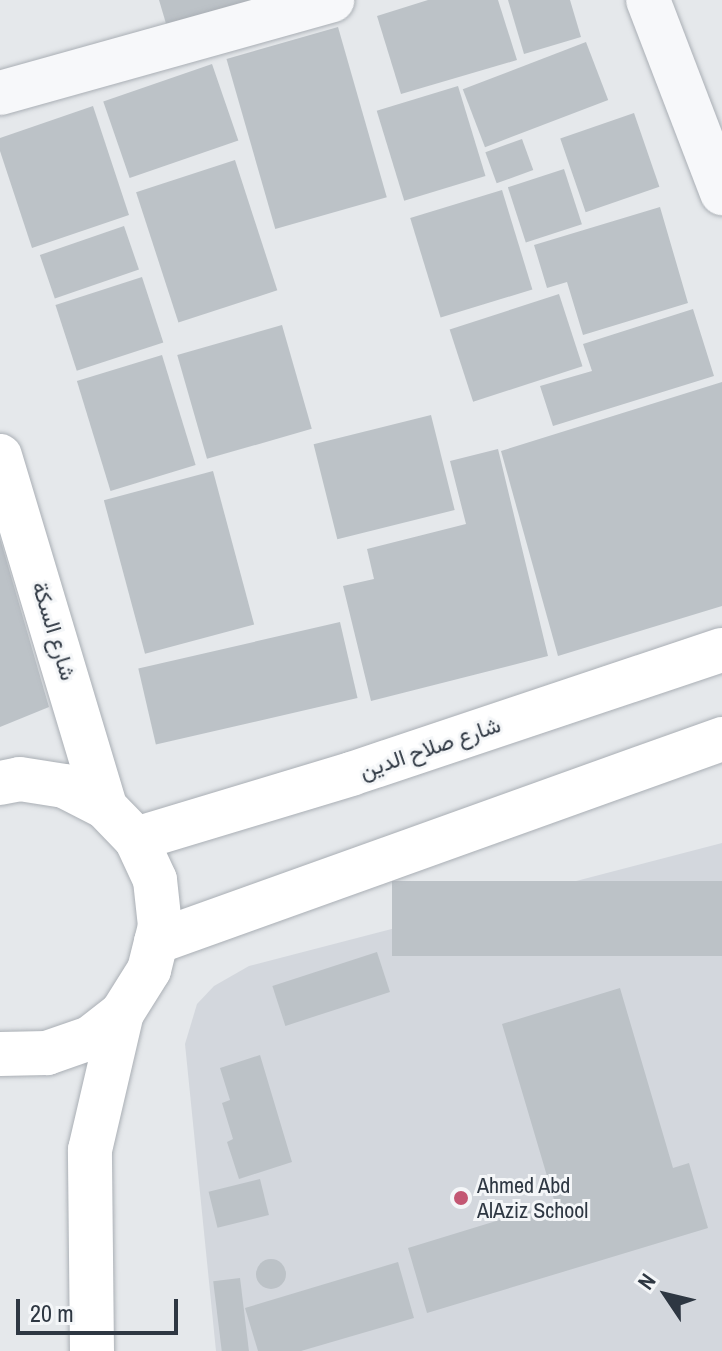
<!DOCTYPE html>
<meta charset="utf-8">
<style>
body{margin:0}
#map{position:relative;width:722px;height:1351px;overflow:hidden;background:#e5e8eb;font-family:"Archivo Narrow",Vazirmatn,sans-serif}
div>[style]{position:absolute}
.built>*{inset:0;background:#d3d7dd}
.building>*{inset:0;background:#bcc2c7;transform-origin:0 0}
.round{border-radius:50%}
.roads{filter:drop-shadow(0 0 2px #aaafb5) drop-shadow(0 0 2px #aaafb5)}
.minor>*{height:44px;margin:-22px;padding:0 22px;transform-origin:22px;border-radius:22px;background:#f7f8fa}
.major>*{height:44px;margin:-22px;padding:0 22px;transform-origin:22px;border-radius:22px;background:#fff}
.dots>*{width:22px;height:22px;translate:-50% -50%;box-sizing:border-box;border:4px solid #f4f6f8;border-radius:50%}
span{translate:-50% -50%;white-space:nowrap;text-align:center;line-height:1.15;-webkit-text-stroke:6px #f4f6f8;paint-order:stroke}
.street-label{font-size:22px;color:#2e3742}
.poi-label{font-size:22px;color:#2e3742}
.left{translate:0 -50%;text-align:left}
.north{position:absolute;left:626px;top:1255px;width:80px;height:80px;-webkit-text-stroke:6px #f4f6f8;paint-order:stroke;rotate:305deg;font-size:22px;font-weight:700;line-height:32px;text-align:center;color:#2e3742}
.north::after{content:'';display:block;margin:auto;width:28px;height:36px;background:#2e3742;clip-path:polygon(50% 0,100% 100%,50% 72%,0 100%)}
.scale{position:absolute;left:16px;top:1299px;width:162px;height:36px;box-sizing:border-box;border:4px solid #2e3742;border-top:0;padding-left:10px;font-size:24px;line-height:28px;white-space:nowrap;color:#2e3742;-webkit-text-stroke:6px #f4f6f8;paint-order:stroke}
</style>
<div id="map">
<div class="built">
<div style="clip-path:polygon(722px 843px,722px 1351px,216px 1351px,185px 1044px,197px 1004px,214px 986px,249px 966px)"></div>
</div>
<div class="building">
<div style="clip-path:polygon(159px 0,287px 0,170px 37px)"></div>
<div style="clip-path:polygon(428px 0,498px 0,517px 60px,401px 94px,377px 16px)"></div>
<div style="clip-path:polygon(508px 0,570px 0,581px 37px,524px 54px)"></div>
<div style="left:338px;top:27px;width:177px;height:116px;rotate:74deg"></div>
<div style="left:586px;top:42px;width:62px;height:132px;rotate:69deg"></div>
<div style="left:212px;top:64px;width:81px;height:115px;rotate:71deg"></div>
<div style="left:458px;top:86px;width:94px;height:85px;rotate:73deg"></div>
<div style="clip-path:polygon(93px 106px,129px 215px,32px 248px,0 151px,0 138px)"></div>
<div style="left:634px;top:113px;width:78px;height:78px;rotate:71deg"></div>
<div style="left:522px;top:139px;width:33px;height:39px;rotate:70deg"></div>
<div style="left:235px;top:160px;width:137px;height:104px;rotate:72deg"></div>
<div style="left:564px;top:169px;width:58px;height:59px;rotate:72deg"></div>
<div style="left:502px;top:190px;width:104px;height:96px;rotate:73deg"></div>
<div style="clip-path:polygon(660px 207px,688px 303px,583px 335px,567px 282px,547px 288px,534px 245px)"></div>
<div style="left:124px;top:226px;width:46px;height:89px;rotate:71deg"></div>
<div style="left:142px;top:277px;width:69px;height:91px;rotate:72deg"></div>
<div style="left:559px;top:294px;width:76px;height:115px;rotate:72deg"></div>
<div style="clip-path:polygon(693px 309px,714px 376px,553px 426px,540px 386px,592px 371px,583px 344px)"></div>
<div style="left:282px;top:325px;width:108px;height:109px;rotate:74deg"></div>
<div style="left:162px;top:355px;width:115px;height:89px;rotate:73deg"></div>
<div style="clip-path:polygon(722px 382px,722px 606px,558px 656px,501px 451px)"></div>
<div style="left:431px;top:415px;width:98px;height:121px;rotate:76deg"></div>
<div style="clip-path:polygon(498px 449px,548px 656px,371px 701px,343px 586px,374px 579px,367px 549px,466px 524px,450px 461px)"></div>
<div style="left:213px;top:471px;width:159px;height:113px;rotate:75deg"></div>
<div style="clip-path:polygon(0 538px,49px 707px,0 727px)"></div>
<div style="left:340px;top:622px;width:78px;height:207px;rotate:77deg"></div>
<div style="left:722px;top:881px;width:75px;height:330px;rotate:90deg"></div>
<div style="left:377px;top:952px;width:42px;height:110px;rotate:72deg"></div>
<div style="clip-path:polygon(620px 988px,673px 1168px,689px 1163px,708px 1228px,427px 1313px,408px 1248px,555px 1203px,502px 1024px)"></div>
<div style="clip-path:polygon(260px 1055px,292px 1162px,239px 1179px,227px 1142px,233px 1139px,222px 1103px,230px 1100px,220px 1068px)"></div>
<div style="left:260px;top:1179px;width:37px;height:53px;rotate:76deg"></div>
<div class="round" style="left:256px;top:1259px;width:30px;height:30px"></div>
<div style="clip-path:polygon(398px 1262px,414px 1318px,301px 1351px,258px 1351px,245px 1308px)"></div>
<div style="left:240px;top:1278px;width:74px;height:27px;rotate:83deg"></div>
</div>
<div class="roads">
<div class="minor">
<div style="left:648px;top:0;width:207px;rotate:69deg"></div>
<div style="left:0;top:93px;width:345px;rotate:-15.6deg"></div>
</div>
<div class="major">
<div style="left:0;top:456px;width:366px;rotate:73.3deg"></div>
<div style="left:0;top:783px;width:20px;rotate:-11deg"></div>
<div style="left:20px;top:779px;width:45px;rotate:9deg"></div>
<div style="left:64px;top:786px;width:46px;rotate:27.1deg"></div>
<div style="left:105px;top:807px;width:45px;rotate:45.9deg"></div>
<div style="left:136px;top:839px;width:45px;rotate:65.1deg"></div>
<div style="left:155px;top:880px;width:46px;rotate:83.8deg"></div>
<div style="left:160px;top:926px;width:45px;rotate:104deg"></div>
<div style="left:149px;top:970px;width:51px;rotate:122.1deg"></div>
<div style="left:122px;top:1013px;width:41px;rotate:142deg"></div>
<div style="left:90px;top:1038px;width:46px;rotate:160.8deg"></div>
<div style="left:47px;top:1053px;width:47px;rotate:178.8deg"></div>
<div style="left:136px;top:839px;width:225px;rotate:-16.8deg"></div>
<div style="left:351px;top:774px;width:391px;rotate:-18.5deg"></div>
<div style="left:156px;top:942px;width:601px;rotate:-19.73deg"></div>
<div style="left:92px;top:1351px;width:201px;rotate:-90.6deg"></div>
<div style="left:90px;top:1150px;width:141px;rotate:-76.9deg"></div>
</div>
</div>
<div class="dots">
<div style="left:461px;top:1198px;background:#c35773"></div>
</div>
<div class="street-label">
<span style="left:54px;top:631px;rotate:73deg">شارع السكة</span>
<span style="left:430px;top:748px;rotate:-19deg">شارع صلاح الدين</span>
</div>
<div class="poi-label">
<span class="left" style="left:477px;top:1198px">Ahmed Abd<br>AlAziz School</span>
</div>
<div class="north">N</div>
<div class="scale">20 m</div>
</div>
